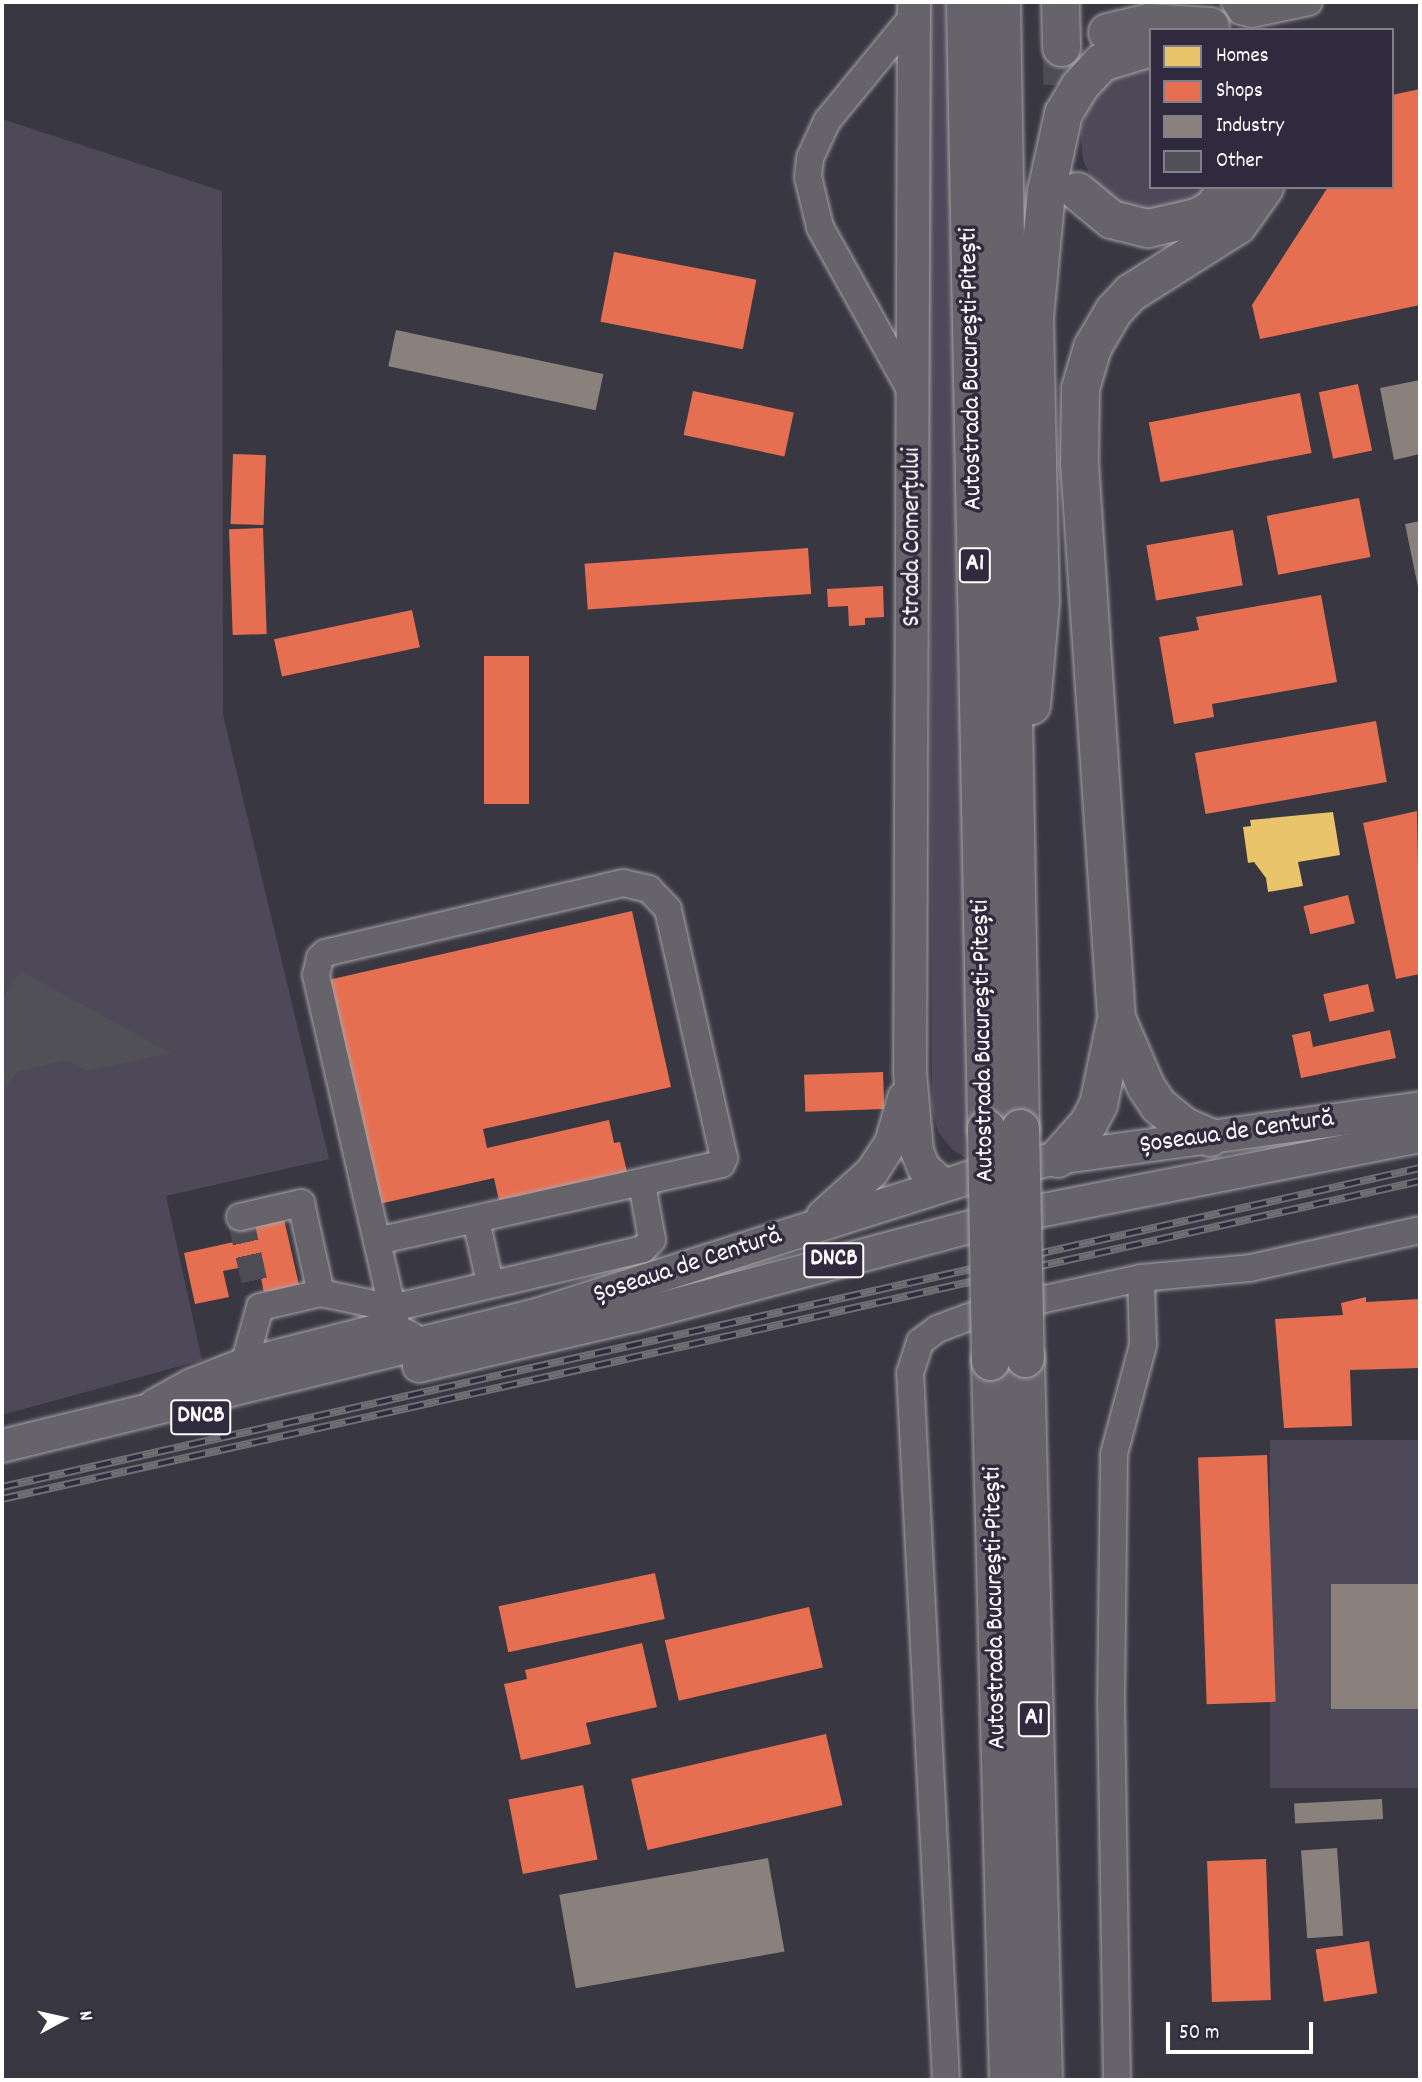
<!DOCTYPE html>
<meta charset="utf-8">
<style>
body{margin:0}
#map{position:relative;width:1422px;height:2082px;overflow:hidden;background:#393741;font-family:Dekko,sans-serif}
div>[style]{position:absolute}
.green>*{inset:0;background:#4e4958;transform-origin:0 0}
.homes>*{inset:0;background:#e9c46a}
.shops>*{inset:0;background:#e76f51;transform-origin:0 0}
.industry>*{inset:0;background:#8a817c;transform-origin:0 0}
.building>*{inset:0;background:#515056}
.minor-tunnel>*{height:26px;margin-top:-13px;transform-origin:0;background:repeating-linear-gradient(90deg,#4d4b54 0 26px,transparent 0 39px)}
.highway-tunnel>*{height:37px;margin-top:-18.5px;transform-origin:0;background:repeating-linear-gradient(90deg,#4d4b54 0 37px,transparent 0 55px)}
.roads{filter:drop-shadow(0 0 2px #a6a5aa) drop-shadow(0 0 2px #a6a5aa)}
.minor>*{height:26px;margin:-13px;padding:0 13px;transform-origin:13px;border-radius:13px;background:#66646a}
.major>*{height:32px;margin:-16px;padding:0 16px;transform-origin:16px;border-radius:16px;background:#66646a}
.highway>*{height:37px;margin:-18.5px;padding:0 18.5px;transform-origin:18.5px;border-radius:18.5px;background:#66646a}
.rail>*{height:8px;margin-top:-4px;transform-origin:0;background:repeating-linear-gradient(90deg,#2f2a3d 0 16px,#6f6e73 0 32px);box-sizing:border-box;border-block:2px solid #6f6e73}
.bridges{filter:drop-shadow(0 0 2px #a6a5aa) drop-shadow(0 0 2px #a6a5aa)}
.highway-bridge>*{height:37px;margin:-18.5px;padding:0 18.5px;transform-origin:18.5px;border-radius:18.5px;background:#66646a}
span{translate:-50% -50%;white-space:nowrap;text-align:center;line-height:1.15;-webkit-text-stroke:7px #2f2a3d;paint-order:stroke}
.shield-label span{padding:2px 5px;background:#2f2a3d;border:2px solid;border-radius:5px;-webkit-text-stroke-width:0}
.shield-label{font-size:24px;color:#fff;font-weight:700}
.street-label{font-size:26px;color:#fff}
.frame{position:absolute;inset:0;border:4px solid #fff;pointer-events:none}
.legend{position:absolute;left:1149px;top:28px;width:245px;height:161px;box-sizing:border-box;background:#2f2a3d;border:2px solid #827f8b;margin:0;padding:9px 12px;list-style:none;font-size:21px;color:#fff}
.legend li{display:flex;align-items:center;gap:14px;height:35px}
.legend b{width:35px;border:2px solid #827f8b}
.north{position:absolute;left:28px;top:1984px;width:70px;height:70px;-webkit-text-stroke:5px #2f2a3d;paint-order:stroke;rotate:82deg;font-size:19px;font-weight:700;line-height:28px;text-align:center;color:#fff}
.north::after{content:'';display:block;margin:auto;width:24px;height:32px;background:#fff;clip-path:polygon(50% 0,100% 100%,50% 72%,0 100%)}
.scale{position:absolute;left:1166px;top:2022px;width:147px;height:32px;box-sizing:border-box;border:4px solid #fff;border-top:0;padding-left:9px;font-size:21px;line-height:24px;white-space:nowrap;color:#fff;-webkit-text-stroke:5px #2f2a3d;paint-order:stroke}
</style>
<div id="map">
<div class="green">
<div style="clip-path:polygon(927px 2px,945px 2px,950px 94px,971px 1162px,952px 1149px,938px 1132px,932px 1107px)"></div>
<div style="clip-path:polygon(1142px 67px,1151px 67px,1151px 187px,1211px 187px,1202px 197px,1157px 215px,1110px 200px,1093px 182px,1083px 160px,1081px 135px,1086px 111px,1100px 90px,1119px 75px)"></div>
<div style="clip-path:polygon(2px 119px,222px 191px,223px 715px,329px 1159px,166px 1196px,202px 1360px,2px 1415px)"></div>
<div style="left:1420px;top:1440px;width:348px;height:150px;rotate:90deg"></div>
</div>
<div class="homes">
<div style="clip-path:polygon(1333px 812px,1340px 855px,1298px 862px,1303px 886px,1268px 892px,1266px 878px,1254px 862px,1248px 863px,1243px 827px,1251px 826px,1250px 820px)"></div>
</div>
<div class="shops">
<div style="clip-path:polygon(1420px 89px,1420px 305px,1260px 339px,1252px 305px,1328px 187px,1392px 187px,1392px 95px)"></div>
<div style="left:614px;top:252px;width:145px;height:71px;rotate:11deg"></div>
<div style="left:1358px;top:384px;width:68px;height:40px;rotate:78deg"></div>
<div style="left:693px;top:391px;width:103px;height:45px;rotate:12deg"></div>
<div style="left:1300px;top:393px;width:61px;height:154px;rotate:79deg"></div>
<div style="left:233px;top:454px;width:33px;height:70px;rotate:2deg"></div>
<div style="left:1359px;top:498px;width:60px;height:94px;rotate:79deg"></div>
<div style="left:263px;top:528px;width:106px;height:34px;rotate:88deg"></div>
<div style="left:1233px;top:530px;width:56px;height:88px;rotate:80deg"></div>
<div style="left:808px;top:548px;width:46px;height:224px;rotate:86deg"></div>
<div style="clip-path:polygon(883px 586px,884px 617px,865px 618px,865px 625px,849px 626px,848px 606px,828px 607px,827px 589px)"></div>
<div style="clip-path:polygon(1321px 595px,1337px 682px,1212px 704px,1214px 717px,1174px 724px,1159px 637px,1199px 630px,1196px 617px)"></div>
<div style="left:412px;top:610px;width:38px;height:141px;rotate:78deg"></div>
<div style="left:484px;top:656px;width:45px;height:148px"></div>
<div style="left:1376px;top:721px;width:62px;height:184px;rotate:80deg"></div>
<div style="clip-path:polygon(1417px 811px,1420px 974px,1396px 979px,1363px 823px)"></div>
<div style="left:1348px;top:895px;width:29px;height:46px;rotate:76deg"></div>
<div style="clip-path:polygon(632px 911px,671px 1087px,483px 1129px,487px 1148px,609px 1120px,614px 1143px,620px 1142px,627px 1172px,499px 1201px,494px 1178px,379px 1204px,328px 980px)"></div>
<div style="left:1368px;top:984px;width:28px;height:46px;rotate:77deg"></div>
<div style="clip-path:polygon(1390px 1030px,1396px 1058px,1301px 1078px,1292px 1035px,1310px 1031px,1313px 1047px)"></div>
<div style="left:883px;top:1072px;width:37px;height:79px;rotate:88deg"></div>
<div style="clip-path:polygon(284px 1219px,299px 1285px,264px 1293px,258px 1264px,223px 1271px,229px 1297px,195px 1304px,184px 1253px,252px 1238px,249px 1227px)"></div>
<div style="clip-path:polygon(1366px 1297px,1366px 1302px,1420px 1299px,1420px 1368px,1350px 1370px,1352px 1426px,1284px 1428px,1275px 1319px,1343px 1315px,1341px 1303px)"></div>
<div style="left:1267px;top:1455px;width:247px;height:69px;rotate:88deg"></div>
<div style="left:655px;top:1573px;width:47px;height:160px;rotate:78deg"></div>
<div style="left:809px;top:1607px;width:62px;height:148px;rotate:77deg"></div>
<div style="clip-path:polygon(642px 1643px,657px 1707px,586px 1723px,591px 1744px,521px 1760px,504px 1684px,527px 1679px,525px 1670px)"></div>
<div style="left:826px;top:1734px;width:73px;height:200px;rotate:77deg"></div>
<div style="left:583px;top:1785px;width:76px;height:76px;rotate:79deg"></div>
<div style="left:1266px;top:1859px;width:141px;height:59px;rotate:88deg"></div>
<div style="left:1369px;top:1941px;width:53px;height:54px;rotate:81deg"></div>
</div>
<div class="industry">
<div style="left:396px;top:330px;width:212px;height:37px;rotate:12deg"></div>
<div style="clip-path:polygon(1420px 380px,1420px 454px,1394px 460px,1380px 388px)"></div>
<div style="clip-path:polygon(1420px 521px,1420px 592px,1419px 592px,1405px 524px)"></div>
<div style="left:1420px;top:1584px;width:125px;height:89px;rotate:90deg"></div>
<div style="left:1382px;top:1799px;width:20px;height:88px;rotate:87deg"></div>
<div style="left:1337px;top:1848px;width:88px;height:36px;rotate:86deg"></div>
<div style="left:768px;top:1858px;width:95px;height:212px;rotate:80deg"></div>
</div>
<div class="building">
<div style="clip-path:polygon(21px 971px,171px 1053px,87px 1071px,67px 1060px,17px 1072px,2px 1092px,2px 999px)"></div>
</div>
<div class="minor-tunnel">
<div style="left:240px;top:1217px;width:92px;rotate:77.5deg"></div>
</div>
<div class="highway-tunnel">
<div style="left:1061px;top:47px;width:82px;rotate:88.6deg"></div>
</div>
<div class="roads">
<div class="minor">
<div style="left:1235px;top:2px;width:11px;rotate:56deg"></div>
<div style="left:1241px;top:11px;width:11px;rotate:15deg"></div>
<div style="left:1252px;top:14px;width:58px;rotate:-11.9deg"></div>
<div style="left:913px;top:395px;width:192px;rotate:-119deg"></div>
<div style="left:820px;top:227px;width:51px;rotate:-103.5deg"></div>
<div style="left:808px;top:177px;width:19px;rotate:-84deg"></div>
<div style="left:810px;top:158px;width:41px;rotate:-65.3deg"></div>
<div style="left:827px;top:121px;width:139px;rotate:-50.6deg"></div>
<div style="left:240px;top:1217px;width:63px;rotate:-12.9deg"></div>
<div style="left:301px;top:1203px;width:92px;rotate:77.5deg"></div>
<div style="left:476px;top:1220px;width:65px;rotate:77.5deg"></div>
<div style="left:377px;top:1241px;width:353px;rotate:-12.6deg"></div>
<div style="left:721px;top:1164px;width:7px;rotate:-63deg"></div>
<div style="left:724px;top:1158px;width:255px;rotate:-102.7deg"></div>
<div style="left:668px;top:909px;width:28px;rotate:-134deg"></div>
<div style="left:649px;top:889px;width:27px;rotate:-167deg"></div>
<div style="left:623px;top:883px;width:306px;rotate:166.8deg"></div>
<div style="left:325px;top:953px;width:7px;rotate:135deg"></div>
<div style="left:320px;top:958px;width:17px;rotate:103deg"></div>
<div style="left:316px;top:975px;width:362px;rotate:77.1deg"></div>
<div style="left:245px;top:1361px;width:56px;rotate:-74.5deg"></div>
<div style="left:260px;top:1307px;width:63px;rotate:-12.9deg"></div>
<div style="left:321px;top:1293px;width:73px;rotate:11.9deg"></div>
<div style="left:392px;top:1308px;width:258px;rotate:-13.2deg"></div>
<div style="left:643px;top:1249px;width:13px;rotate:-45deg"></div>
<div style="left:652px;top:1240px;width:58px;rotate:-100deg"></div>
<div style="left:153px;top:1403px;width:43px;rotate:-28.9deg"></div>
<div style="left:191px;top:1382px;width:58px;rotate:-21.3deg"></div>
<div style="left:245px;top:1361px;width:138px;rotate:-14.2deg"></div>
<div style="left:379px;top:1327px;width:18px;rotate:3deg"></div>
<div style="left:397px;top:1328px;width:16px;rotate:27deg"></div>
<div style="left:946px;top:2080px;width:708px;rotate:-92.91deg"></div>
<div style="left:910px;top:1373px;width:33px;rotate:-72deg"></div>
<div style="left:920px;top:1342px;width:21px;rotate:-37deg"></div>
<div style="left:937px;top:1329px;width:43px;rotate:-20.6deg"></div>
<div style="left:977px;top:1314px;width:168px;rotate:-12.4deg"></div>
<div style="left:1141px;top:1278px;width:109px;rotate:-5.2deg"></div>
<div style="left:1250px;top:1268px;width:174px;rotate:-12.6deg"></div>
<div style="left:1117px;top:2080px;width:377px;rotate:-90.9deg"></div>
<div style="left:1111px;top:1703px;width:249px;rotate:-89.3deg"></div>
<div style="left:1114px;top:1454px;width:113px;rotate:-75.1deg"></div>
<div style="left:1143px;top:1345px;width:67px;rotate:-91.7deg"></div>
</div>
<div class="major">
<div style="left:914px;top:2px;width:1070px;rotate:90.21deg"></div>
<div style="left:910px;top:1072px;width:79px;rotate:84.9deg"></div>
<div style="left:917px;top:1151px;width:18px;rotate:68deg"></div>
<div style="left:924px;top:1168px;width:25px;rotate:42deg"></div>
<div style="left:823px;top:1216px;width:66px;rotate:-41.9deg"></div>
<div style="left:872px;top:1172px;width:35px;rotate:-57deg"></div>
<div style="left:891px;top:1143px;width:47px;rotate:-73.9deg"></div>
<div style="left:419px;top:1366px;width:220px;rotate:-13.2deg"></div>
<div style="left:633px;top:1316px;width:388px;rotate:-14.8deg"></div>
<div style="left:1008px;top:1217px;width:420px;rotate:-11.1deg"></div>
<div style="left:2px;top:1446px;width:547px;rotate:-13.76deg"></div>
<div style="left:533px;top:1316px;width:455px;rotate:-17.6deg"></div>
<div style="left:967px;top:1178px;width:92px;rotate:-12.5deg"></div>
<div style="left:1057px;top:1158px;width:366px;rotate:-7.8deg"></div>
</div>
<div class="highway">
<div style="left:965px;top:2px;width:1126px;rotate:88.93deg"></div>
<div style="left:1001px;top:2px;width:1126px;rotate:89.03deg"></div>
<div style="left:1060px;top:2px;width:45px;rotate:88.7deg"></div>
<div style="left:1107px;top:32px;width:43px;rotate:-13.4deg"></div>
<div style="left:1149px;top:22px;width:61px;rotate:3.8deg"></div>
<div style="left:1077px;top:191px;width:44px;rotate:39.5deg"></div>
<div style="left:1111px;top:219px;width:38px;rotate:14deg"></div>
<div style="left:1148px;top:228px;width:49px;rotate:-12.9deg"></div>
<div style="left:1196px;top:217px;width:17px;rotate:-28deg"></div>
<div style="left:1211px;top:209px;width:28px;rotate:-51deg"></div>
<div style="left:1031px;top:705px;width:103px;rotate:-85deg"></div>
<div style="left:1040px;top:602px;width:284px;rotate:-91.2deg"></div>
<div style="left:1034px;top:318px;width:128px;rotate:-84.6deg"></div>
<div style="left:1046px;top:191px;width:80px;rotate:-77.7deg"></div>
<div style="left:1063px;top:113px;width:31px;rotate:-59deg"></div>
<div style="left:1079px;top:86px;width:33px;rotate:-47deg"></div>
<div style="left:1101px;top:62px;width:52px;rotate:-16.7deg"></div>
<div style="left:1116px;top:1018px;width:75px;rotate:66.5deg"></div>
<div style="left:1146px;top:1087px;width:22px;rotate:56deg"></div>
<div style="left:1158px;top:1105px;width:33px;rotate:39deg"></div>
<div style="left:1184px;top:1126px;width:28px;rotate:23deg"></div>
<div style="left:1057px;top:1158px;width:47px;rotate:-48.5deg"></div>
<div style="left:1088px;top:1123px;width:21px;rotate:-62deg"></div>
<div style="left:1098px;top:1104px;width:88px;rotate:-78.2deg"></div>
<div style="left:1116px;top:1018px;width:556px;rotate:-93.81deg"></div>
<div style="left:1079px;top:463px;width:75px;rotate:-89.2deg"></div>
<div style="left:1080px;top:388px;width:43px;rotate:-73.7deg"></div>
<div style="left:1092px;top:347px;width:42px;rotate:-59.7deg"></div>
<div style="left:1113px;top:311px;width:26px;rotate:-47deg"></div>
<div style="left:1131px;top:292px;width:125px;rotate:-32.3deg"></div>
<div style="left:1237px;top:225px;width:47px;rotate:-54.6deg"></div>
<div style="left:1025px;top:1358px;width:722px;rotate:88.57deg"></div>
<div style="left:990px;top:1361px;width:719px;rotate:88.57deg"></div>
</div>
</div>
<div class="rail">
<div style="left:2px;top:1487px;width:1453px;rotate:-12.68deg"></div>
<div style="left:2px;top:1499px;width:1453px;rotate:-12.64deg"></div>
</div>
<div class="bridges">
<div class="highway-bridge">
<div style="left:986px;top:1128px;width:233px;rotate:89deg"></div>
<div style="left:1020px;top:1128px;width:230px;rotate:88.8deg"></div>
</div>
</div>
<div class="shield-label">
<span style="left:975px;top:565px">A1</span>
<span style="left:834px;top:1260px">DNCB</span>
<span style="left:201px;top:1417px">DNCB</span>
<span style="left:1034px;top:1719px">A1</span>
</div>
<div class="street-label">
<span style="left:972px;top:369px;rotate:-91deg">Autostrada București-Pitești</span>
<span style="left:913px;top:537px;rotate:-90deg">Strada Comerțului</span>
<span style="left:984px;top:1041px;rotate:-91deg">Autostrada București-Pitești</span>
<span style="left:1237px;top:1133px;rotate:-8deg">Șoseaua de Centură</span>
<span style="left:688px;top:1266px;rotate:-18deg">Șoseaua de Centură</span>
<span style="left:996px;top:1608px;rotate:-91deg">Autostrada București-Pitești</span>
</div>
<div class="frame"></div>
<ul class="legend">
<li><b style="height:19px;background:#e9c46a"></b>Homes</li>
<li><b style="height:19px;background:#e76f51"></b>Shops</li>
<li><b style="height:19px;background:#8a817c"></b>Industry</li>
<li><b style="height:19px;background:#515056"></b>Other</li>
</ul>
<div class="north">N</div>
<div class="scale">50 m</div>
</div>
